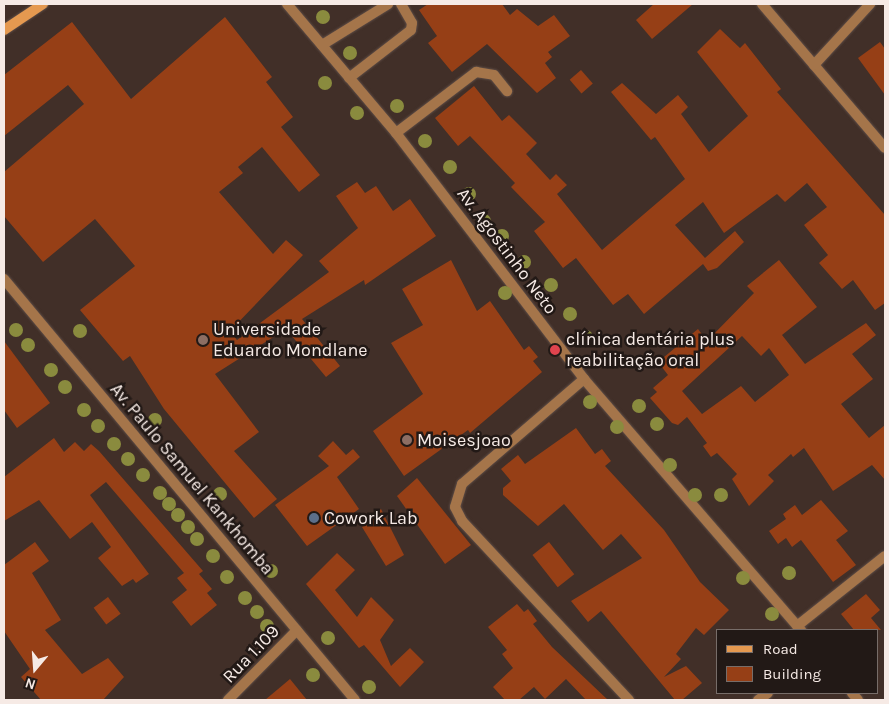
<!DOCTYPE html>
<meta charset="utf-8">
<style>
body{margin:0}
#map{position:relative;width:889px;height:704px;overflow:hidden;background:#412f28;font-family:Karla,sans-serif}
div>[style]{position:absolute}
.building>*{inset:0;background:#963f16;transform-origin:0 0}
.roads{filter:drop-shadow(0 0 1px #5e4d46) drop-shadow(0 0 1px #5e4d46)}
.lane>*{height:10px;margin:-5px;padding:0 5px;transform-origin:5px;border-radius:5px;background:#a5754a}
.street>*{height:10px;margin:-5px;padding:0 5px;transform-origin:5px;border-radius:5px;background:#a5754a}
.secondary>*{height:10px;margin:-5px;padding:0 5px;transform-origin:5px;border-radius:5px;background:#e59950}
.trees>*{width:14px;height:14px;margin:-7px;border-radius:50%;background:#8a8b3e}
.dots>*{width:14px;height:14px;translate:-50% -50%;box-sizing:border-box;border:2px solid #221916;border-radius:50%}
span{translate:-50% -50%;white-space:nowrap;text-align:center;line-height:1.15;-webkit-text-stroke:5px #221916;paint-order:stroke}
.street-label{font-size:18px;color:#f6eae5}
.poi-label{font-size:18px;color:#f6eae5}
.left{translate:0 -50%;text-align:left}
.frame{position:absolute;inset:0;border:5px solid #f6eae5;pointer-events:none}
.legend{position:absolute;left:716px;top:629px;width:162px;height:65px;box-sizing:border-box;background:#221916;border:1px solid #776d69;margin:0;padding:6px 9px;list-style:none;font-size:15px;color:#f6eae5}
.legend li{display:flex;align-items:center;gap:10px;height:25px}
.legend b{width:25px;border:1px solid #776d69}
.north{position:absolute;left:10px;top:644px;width:50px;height:50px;-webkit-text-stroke:4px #221916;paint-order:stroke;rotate:198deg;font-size:14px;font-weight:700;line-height:20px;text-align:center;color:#f6eae5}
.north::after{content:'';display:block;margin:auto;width:18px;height:22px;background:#f6eae5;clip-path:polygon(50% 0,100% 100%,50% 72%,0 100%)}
</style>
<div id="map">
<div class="building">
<div style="clip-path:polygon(428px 4px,502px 4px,510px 15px,517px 9px,538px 26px,554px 15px,570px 36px,548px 52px,552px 57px,545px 63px,556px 78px,537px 93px,487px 44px,452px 72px,428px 43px,437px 36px,419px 10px)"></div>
<div style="clip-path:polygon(654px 4px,693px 4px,652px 39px,636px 20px)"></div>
<div style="clip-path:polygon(225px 17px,272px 77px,266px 82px,293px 117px,281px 127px,320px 175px,299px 192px,262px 147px,238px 167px,243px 173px,219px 192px,273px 254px,286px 240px,303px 255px,230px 331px,237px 340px,329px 272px,319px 261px,358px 228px,336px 196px,357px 182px,365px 193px,376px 186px,393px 211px,410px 199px,436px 236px,365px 285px,364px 280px,302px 319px,340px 366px,326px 377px,286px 329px,215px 374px,259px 432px,234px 451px,277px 499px,254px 518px,164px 409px,130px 356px,123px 361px,80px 310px,135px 266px,95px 219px,43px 262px,4px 216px,4px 172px,84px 104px,68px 85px,4px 136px,4px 75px,72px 22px,131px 99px)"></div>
<div style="clip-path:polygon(720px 29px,740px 48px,745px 43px,781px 89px,777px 92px,885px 215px,885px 303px,875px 310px,853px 280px,842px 289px,819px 263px,828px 255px,804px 225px,827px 207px,807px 183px,785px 202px,777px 194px,724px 233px,703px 202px,675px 225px,705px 258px,735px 231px,744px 242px,717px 268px,708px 271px,703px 264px,644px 314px,628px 294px,613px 305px,576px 258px,563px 268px,534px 231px,545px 222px,511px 187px,515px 183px,470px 136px,458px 146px,435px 118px,474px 86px,502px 121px,509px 115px,537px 143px,526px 154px,550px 180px,556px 174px,567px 185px,557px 194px,602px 250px,685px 179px,655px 137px,651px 140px,611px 92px,622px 83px,656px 114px,678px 95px,688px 107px,681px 114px,709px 152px,748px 116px,697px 52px)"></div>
<div style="clip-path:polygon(880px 42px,885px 49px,885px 95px,858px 58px)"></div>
<div style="left:581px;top:70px;width:18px;height:15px;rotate:49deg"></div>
<div style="clip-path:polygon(451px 260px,477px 311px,490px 301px,524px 350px,529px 346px,538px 357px,533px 361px,542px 372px,470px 433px,468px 430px,404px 476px,373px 431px,423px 394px,391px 343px,423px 325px,402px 289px)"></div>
<div style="clip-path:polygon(evenodd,779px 260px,817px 307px,782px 335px,805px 364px,866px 323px,876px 335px,852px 354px,873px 379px,841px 404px,869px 438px,885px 425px,885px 480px,872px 465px,833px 491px,804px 448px,793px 457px,791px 454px,768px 475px,774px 481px,749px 506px,732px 479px,737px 474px,717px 453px,711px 457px,703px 446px,707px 443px,687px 417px,678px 425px,672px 423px,650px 398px,657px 392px,653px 388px,668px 375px,658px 362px,698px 329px,707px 341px,754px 293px,747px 286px,779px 260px,742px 336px,761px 356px,769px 348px,789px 375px,755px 402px,741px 386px,702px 414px,682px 391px,742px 336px)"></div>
<div style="clip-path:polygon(4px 341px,50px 403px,17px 428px,4px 410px)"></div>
<div style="clip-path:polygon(576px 428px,595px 454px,602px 449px,611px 461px,605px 466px,664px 530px,700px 582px,729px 610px,704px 635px,696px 628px,676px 654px,681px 659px,664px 677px,686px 666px,702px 683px,682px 700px,675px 700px,601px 611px,588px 622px,571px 601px,642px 558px,621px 534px,603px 550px,564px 504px,538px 526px,503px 495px,503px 488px,511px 481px,501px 469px,518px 455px,525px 464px)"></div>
<div style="clip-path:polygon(54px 438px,64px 452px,75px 442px,84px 451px,91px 444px,99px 451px,203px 571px,199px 574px,212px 589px,207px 593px,217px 605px,191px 626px,172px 602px,187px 590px,177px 578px,184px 573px,106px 482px,90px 495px,149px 574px,136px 583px,133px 579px,122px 586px,98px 558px,111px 547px,92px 522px,70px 539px,39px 500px,4px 521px,4px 477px)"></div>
<div style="clip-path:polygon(333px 441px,346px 455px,353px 449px,360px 457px,337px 477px,359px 509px,307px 546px,275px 505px,329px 466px,318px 456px)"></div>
<div style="clip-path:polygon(417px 478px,471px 545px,445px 564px,397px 496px)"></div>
<div style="clip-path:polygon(821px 500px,848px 531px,836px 540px,856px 565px,833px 582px,801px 540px,792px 547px,786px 538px,778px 544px,769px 531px,786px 519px,783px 514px,795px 505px,802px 515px)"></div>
<div style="clip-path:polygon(381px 509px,404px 555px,386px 566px,362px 527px)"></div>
<div style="clip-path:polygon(35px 542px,49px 561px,32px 573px,61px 620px,45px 630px,82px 674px,108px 658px,124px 677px,103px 700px,41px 700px,21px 677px,30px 669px,4px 631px,4px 565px)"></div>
<div style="left:549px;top:542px;width:41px;height:21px;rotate:52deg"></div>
<div style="clip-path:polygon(337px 553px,355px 570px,335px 590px,357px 617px,371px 597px,394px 620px,380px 640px,391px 666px,410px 648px,424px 662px,400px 687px,364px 645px,359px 648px,306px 584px)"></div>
<div style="clip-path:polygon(866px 594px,880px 610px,871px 618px,881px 630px,854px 630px,841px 614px)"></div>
<div style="left:108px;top:597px;width:21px;height:18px;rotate:53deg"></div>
<div style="clip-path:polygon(517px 604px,524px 612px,528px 609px,537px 621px,533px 624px,552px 647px,608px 700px,586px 700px,566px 679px,545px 699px,534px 687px,519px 700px,505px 700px,493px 687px,513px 668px,502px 654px,507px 650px,488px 627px)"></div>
<div style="clip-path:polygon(290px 679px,307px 700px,265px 700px)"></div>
</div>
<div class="roads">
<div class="lane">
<div style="left:322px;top:45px;width:78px;rotate:-31.8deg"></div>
<div style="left:349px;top:78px;width:78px;rotate:-37.7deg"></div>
<div style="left:411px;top:30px;width:7px;rotate:-82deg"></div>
<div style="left:412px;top:23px;width:22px;rotate:-120deg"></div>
<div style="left:396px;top:133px;width:101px;rotate:-37.3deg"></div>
<div style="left:476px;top:72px;width:18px;rotate:9deg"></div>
<div style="left:494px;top:75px;width:21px;rotate:51deg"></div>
</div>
<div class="street">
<div style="left:287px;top:4px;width:169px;rotate:49.8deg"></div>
<div style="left:396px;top:133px;width:310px;rotate:52.6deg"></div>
<div style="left:584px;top:379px;width:332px;rotate:49.2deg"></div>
<div style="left:762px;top:4px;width:189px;rotate:49.5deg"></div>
<div style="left:814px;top:65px;width:83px;rotate:-47.4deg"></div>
<div style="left:4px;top:279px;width:548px;rotate:50.18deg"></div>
<div style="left:584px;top:379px;width:161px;rotate:139.3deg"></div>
<div style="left:462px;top:484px;width:24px;rotate:107deg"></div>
<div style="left:455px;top:507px;width:16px;rotate:63deg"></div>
<div style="left:462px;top:521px;width:245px;rotate:47deg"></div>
<div style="left:797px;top:626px;width:112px;rotate:-38.5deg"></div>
<div style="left:852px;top:693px;width:9px;rotate:49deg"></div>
<div style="left:228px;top:700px;width:98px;rotate:-45.4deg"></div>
<div style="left:758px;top:700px;width:12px;rotate:-35deg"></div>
</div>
<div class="secondary">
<div style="left:4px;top:30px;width:47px;rotate:-33.7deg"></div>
</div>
</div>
<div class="trees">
<div style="left:323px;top:17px"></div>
<div style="left:350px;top:53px"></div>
<div style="left:325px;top:83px"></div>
<div style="left:397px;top:106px"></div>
<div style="left:357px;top:113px"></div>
<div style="left:425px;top:141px"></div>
<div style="left:450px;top:167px"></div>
<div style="left:469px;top:194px"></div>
<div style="left:484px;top:221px"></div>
<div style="left:502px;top:236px"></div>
<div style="left:524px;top:262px"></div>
<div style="left:551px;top:285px"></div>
<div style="left:505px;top:293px"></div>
<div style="left:570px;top:314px"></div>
<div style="left:16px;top:330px"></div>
<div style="left:80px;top:331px"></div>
<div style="left:586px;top:337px"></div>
<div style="left:28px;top:345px"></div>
<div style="left:51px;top:370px"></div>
<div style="left:65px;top:387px"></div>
<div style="left:590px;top:402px"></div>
<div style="left:639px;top:406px"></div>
<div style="left:84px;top:410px"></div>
<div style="left:155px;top:420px"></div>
<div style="left:657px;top:424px"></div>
<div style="left:98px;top:426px"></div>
<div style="left:617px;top:427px"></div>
<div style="left:114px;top:444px"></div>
<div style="left:128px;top:459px"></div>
<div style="left:670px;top:465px"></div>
<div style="left:143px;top:475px"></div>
<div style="left:160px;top:493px"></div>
<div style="left:220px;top:494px"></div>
<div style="left:695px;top:495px"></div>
<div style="left:721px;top:495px"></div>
<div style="left:169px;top:504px"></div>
<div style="left:178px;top:515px"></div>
<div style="left:188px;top:527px"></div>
<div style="left:197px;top:539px"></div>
<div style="left:213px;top:556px"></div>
<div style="left:271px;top:571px"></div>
<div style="left:789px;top:573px"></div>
<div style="left:227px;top:577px"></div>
<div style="left:743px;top:578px"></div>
<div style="left:245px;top:598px"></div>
<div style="left:257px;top:612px"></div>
<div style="left:772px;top:614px"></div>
<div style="left:267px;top:626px"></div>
<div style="left:328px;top:638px"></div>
<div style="left:313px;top:675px"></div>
<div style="left:369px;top:687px"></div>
</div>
<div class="dots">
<div style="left:203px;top:340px;background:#8d6e63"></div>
<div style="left:555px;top:350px;background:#e0444e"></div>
<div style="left:407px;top:440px;background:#8d6e63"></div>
<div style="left:314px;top:518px;background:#5c6f8a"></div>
</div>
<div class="street-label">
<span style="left:507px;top:251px;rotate:53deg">Av. Agostinho Neto</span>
<span style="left:192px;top:479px;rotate:50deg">Av. Paulo Samuel Kankhomba</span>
<span style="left:251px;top:654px;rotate:-46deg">Rua 1.109</span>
</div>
<div class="poi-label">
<span class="left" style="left:213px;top:340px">Universidade<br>Eduardo Mondlane</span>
<span class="left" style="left:566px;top:350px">clínica dentária plus<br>reabilitação oral</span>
<span class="left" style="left:417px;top:440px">Moisesjoao</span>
<span class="left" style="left:324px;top:518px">Cowork Lab</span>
</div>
<div class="frame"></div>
<ul class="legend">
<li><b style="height:6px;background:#e59950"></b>Road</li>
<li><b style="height:14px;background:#963f16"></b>Building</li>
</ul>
<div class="north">N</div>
</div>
